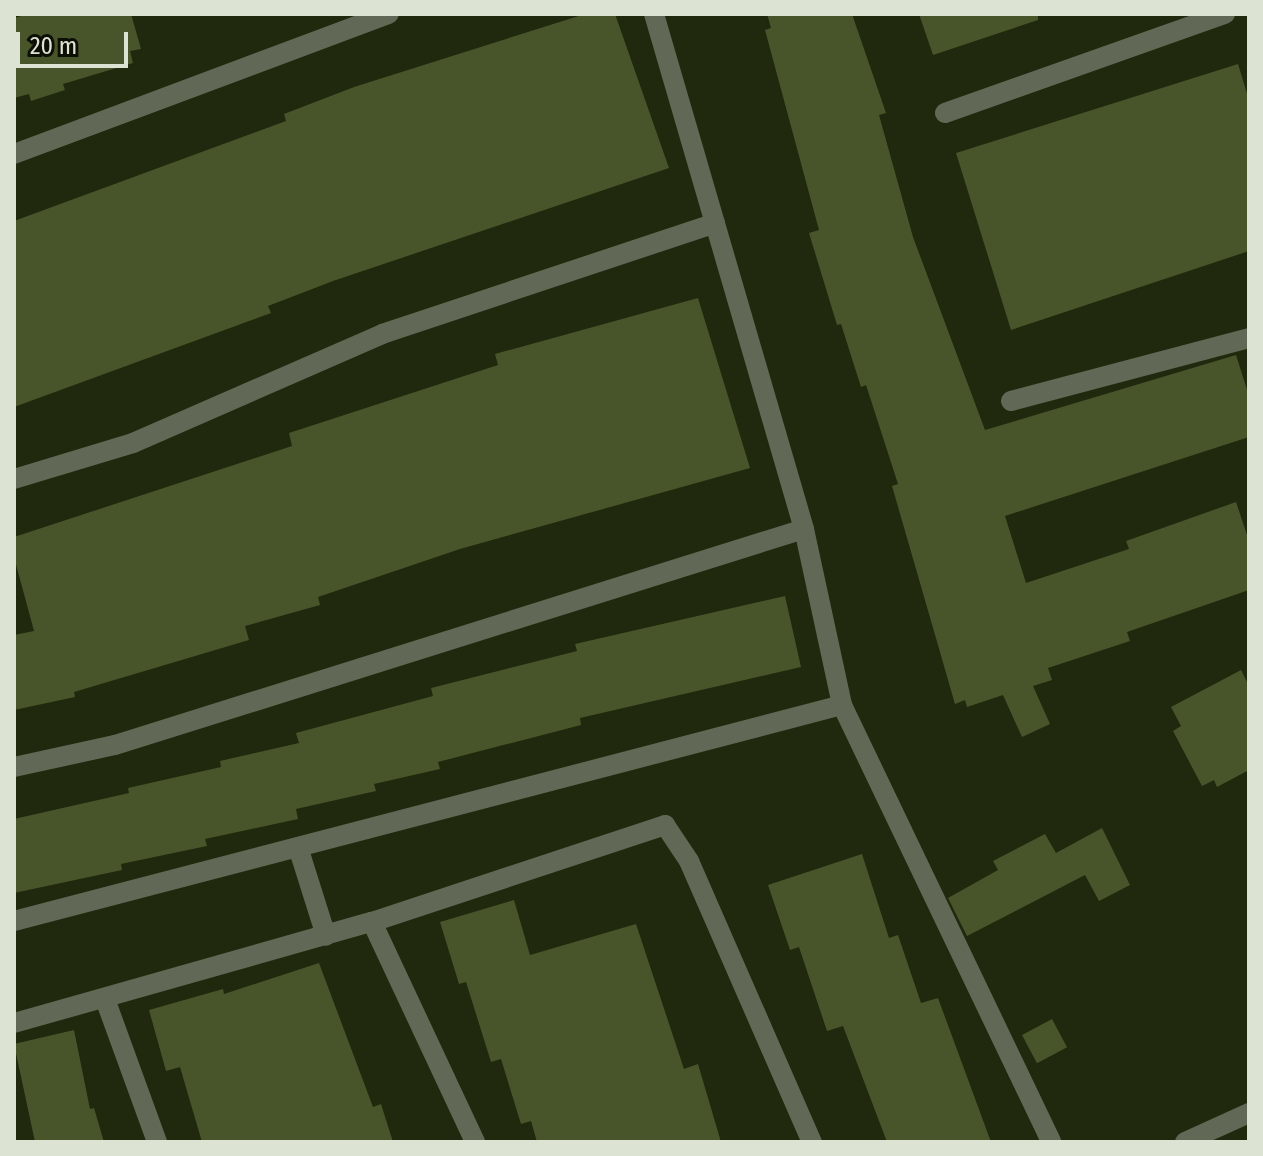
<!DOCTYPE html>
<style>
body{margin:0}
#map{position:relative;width:1263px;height:1156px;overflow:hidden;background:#20280d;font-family:"Fira Sans Condensed",sans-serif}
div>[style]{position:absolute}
.building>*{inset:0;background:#48552b;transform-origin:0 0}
.minor>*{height:20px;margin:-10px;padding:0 10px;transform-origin:10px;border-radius:10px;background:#616855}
span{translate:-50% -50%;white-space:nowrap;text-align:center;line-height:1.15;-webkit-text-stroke:6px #0c0f05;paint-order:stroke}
.frame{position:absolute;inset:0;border:16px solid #dde3d2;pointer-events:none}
.scale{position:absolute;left:16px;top:32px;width:112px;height:36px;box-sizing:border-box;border:4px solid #dde3d2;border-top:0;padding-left:10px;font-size:24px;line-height:28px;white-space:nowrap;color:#dde3d2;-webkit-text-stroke:6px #0c0f05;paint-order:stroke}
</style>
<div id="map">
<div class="building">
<div style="clip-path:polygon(28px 14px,131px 14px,141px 49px,130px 51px,133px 63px,63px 84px,65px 90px,31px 101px,29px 94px,14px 98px,14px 18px)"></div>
<div style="clip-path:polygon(585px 14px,615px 14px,669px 168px,333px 281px,268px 306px,271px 313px,14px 407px,14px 221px,286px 121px,284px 114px,354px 87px)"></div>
<div style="clip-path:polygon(767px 14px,852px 14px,886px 113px,879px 115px,913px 237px,985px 430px,1236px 355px,1249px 396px,1249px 437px,1005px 516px,1026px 583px,1129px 549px,1126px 541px,1236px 502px,1249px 541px,1249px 590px,1127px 632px,1130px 641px,1048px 668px,1052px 680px,1033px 686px,1050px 724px,1022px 737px,1003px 695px,967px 707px,965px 700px,955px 704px,892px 486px,898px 484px,866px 385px,861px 387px,841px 324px,837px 325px,809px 233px,819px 230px,765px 30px,771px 28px)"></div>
<div style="clip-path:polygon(919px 14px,1038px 14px,1038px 20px,933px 55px)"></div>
<div style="clip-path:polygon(1238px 64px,1249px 100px,1249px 251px,1011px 330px,956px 153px)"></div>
<div style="clip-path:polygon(698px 298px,750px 468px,460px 549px,318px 597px,320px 605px,245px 626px,249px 640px,74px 692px,75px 697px,14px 710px,14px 635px,34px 631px,14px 557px,14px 537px,292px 446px,289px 433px,498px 365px,495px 354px)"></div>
<div style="clip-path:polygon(785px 596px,801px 667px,580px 718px,581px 725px,438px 762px,440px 769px,374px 784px,376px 791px,296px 809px,298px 819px,205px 839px,207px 846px,121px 864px,122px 870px,14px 893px,14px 819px,129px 793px,128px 788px,221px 767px,220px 761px,299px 743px,296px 733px,433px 696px,431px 688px,577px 651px,575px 644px)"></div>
<div style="clip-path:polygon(1241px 670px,1249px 686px,1249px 770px,1217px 787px,1214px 780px,1202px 786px,1173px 731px,1181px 726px,1171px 707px)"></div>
<div style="clip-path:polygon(1102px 828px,1130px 885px,1099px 901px,1085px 875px,967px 936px,948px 898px,998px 870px,993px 861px,1045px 834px,1056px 853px)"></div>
<div style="clip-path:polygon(862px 854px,889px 938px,898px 935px,921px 1003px,938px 998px,991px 1142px,887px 1142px,843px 1026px,827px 1031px,799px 947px,790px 950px,768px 885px)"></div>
<div style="clip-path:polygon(514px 900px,530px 955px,636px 924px,684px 1069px,698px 1064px,721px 1142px,537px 1142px,531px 1121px,521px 1124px,501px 1059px,491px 1062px,466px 982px,459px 984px,440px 922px)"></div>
<div style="clip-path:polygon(319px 963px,373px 1107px,381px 1104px,393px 1142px,202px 1142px,180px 1067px,166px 1071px,149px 1010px,223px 989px,224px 994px)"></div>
<div style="left:1052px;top:1019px;width:32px;height:34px;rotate:62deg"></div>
<div style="clip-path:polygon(74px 1030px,90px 1109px,94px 1108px,104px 1142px,35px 1142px,14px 1044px)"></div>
</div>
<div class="minor">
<div style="left:654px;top:14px;width:536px;rotate:73.76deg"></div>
<div style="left:804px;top:529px;width:180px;rotate:77.8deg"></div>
<div style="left:842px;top:705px;width:484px;rotate:64.4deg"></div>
<div style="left:945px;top:113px;width:297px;rotate:-19.5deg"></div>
<div style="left:14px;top:154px;width:400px;rotate:-20.5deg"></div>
<div style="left:1011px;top:401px;width:246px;rotate:-14.8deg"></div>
<div style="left:14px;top:479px;width:124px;rotate:-16.8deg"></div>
<div style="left:133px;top:443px;width:272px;rotate:-23.6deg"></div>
<div style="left:382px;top:334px;width:351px;rotate:-18.4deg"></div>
<div style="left:14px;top:767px;width:103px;rotate:-12.3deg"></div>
<div style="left:115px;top:745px;width:722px;rotate:-17.41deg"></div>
<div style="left:298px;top:847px;width:93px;rotate:72.5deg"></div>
<div style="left:14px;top:921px;width:856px;rotate:-14.62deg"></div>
<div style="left:372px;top:922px;width:243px;rotate:64.9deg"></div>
<div style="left:105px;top:999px;width:152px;rotate:70deg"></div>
<div style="left:14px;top:1023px;width:372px;rotate:-15.8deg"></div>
<div style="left:372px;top:922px;width:309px;rotate:-18.3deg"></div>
<div style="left:665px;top:825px;width:43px;rotate:56.3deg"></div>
<div style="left:689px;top:861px;width:307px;rotate:66.4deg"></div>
<div style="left:1185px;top:1142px;width:70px;rotate:-24.4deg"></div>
</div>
<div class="frame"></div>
<div class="scale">20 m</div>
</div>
